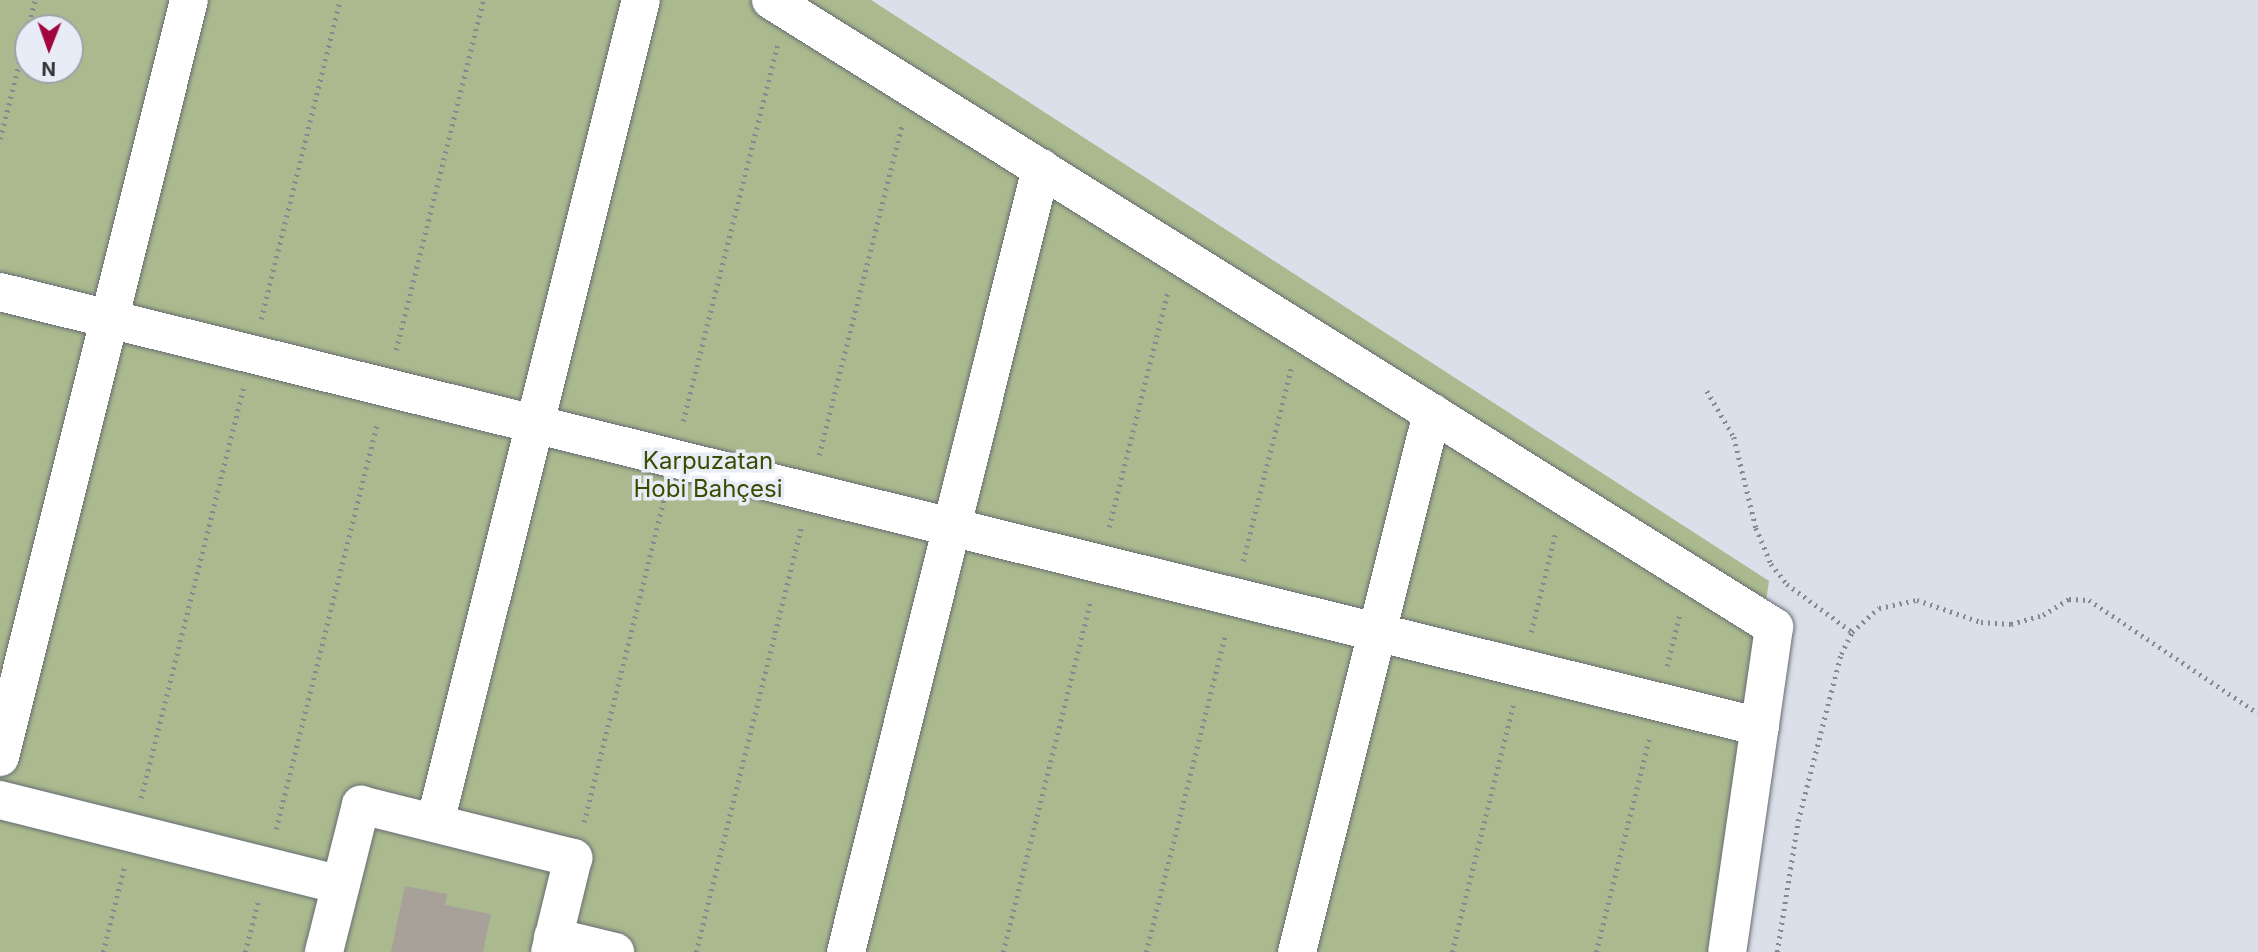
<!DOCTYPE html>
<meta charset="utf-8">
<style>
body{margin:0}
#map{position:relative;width:2258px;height:952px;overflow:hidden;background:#dadfe9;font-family:Inter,sans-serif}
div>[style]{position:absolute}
.green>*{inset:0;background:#aaba8e}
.building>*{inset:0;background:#a7a199}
.path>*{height:4.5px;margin-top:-2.25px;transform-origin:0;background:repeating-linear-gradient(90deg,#868990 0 2px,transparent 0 7px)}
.roads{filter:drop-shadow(0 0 2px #676b73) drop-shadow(0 0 2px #676b73)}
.minor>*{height:38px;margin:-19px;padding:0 19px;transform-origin:19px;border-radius:19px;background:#fff}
span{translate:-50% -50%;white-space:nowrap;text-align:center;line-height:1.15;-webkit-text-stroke:7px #e7ecf6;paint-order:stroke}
.park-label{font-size:24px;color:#3a4c01}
.north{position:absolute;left:14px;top:14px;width:70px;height:70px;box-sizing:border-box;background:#e7ecf6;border:2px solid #9fa2aa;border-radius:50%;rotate:181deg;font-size:19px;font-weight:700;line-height:28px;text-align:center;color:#323438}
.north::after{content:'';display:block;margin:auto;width:24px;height:32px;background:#a2053e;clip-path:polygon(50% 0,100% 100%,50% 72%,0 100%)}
</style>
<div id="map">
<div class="green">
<div style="clip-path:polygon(evenodd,0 0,871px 0,1769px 581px,1715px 952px,0 952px,0 0,28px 28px,70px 28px,70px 70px,28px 70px,28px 28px)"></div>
</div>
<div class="building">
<div style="clip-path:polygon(405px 886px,447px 894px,445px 905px,491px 914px,483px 952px,391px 952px)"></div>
</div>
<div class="path">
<div style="left:0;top:139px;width:143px;rotate:-75.9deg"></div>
<div style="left:261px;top:319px;width:329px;rotate:-76.1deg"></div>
<div style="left:396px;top:350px;width:361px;rotate:-76deg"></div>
<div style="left:1707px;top:391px;width:53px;rotate:59.6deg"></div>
<div style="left:1734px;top:437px;width:94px;rotate:76.4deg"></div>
<div style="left:1756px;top:528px;width:39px;rotate:67deg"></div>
<div style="left:1771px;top:564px;width:26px;rotate:51deg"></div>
<div style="left:1787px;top:584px;width:81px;rotate:36.4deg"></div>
<div style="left:683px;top:421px;width:387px;rotate:-75.9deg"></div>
<div style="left:819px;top:455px;width:341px;rotate:-75.9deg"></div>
<div style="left:1109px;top:527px;width:243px;rotate:-76deg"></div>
<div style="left:1243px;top:561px;width:198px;rotate:-76deg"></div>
<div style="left:1531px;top:632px;width:100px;rotate:-76.1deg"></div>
<div style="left:1667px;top:666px;width:55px;rotate:-76.2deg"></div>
<div style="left:141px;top:798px;width:422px;rotate:-76deg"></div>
<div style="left:584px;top:822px;width:338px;rotate:-76.1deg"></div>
<div style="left:276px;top:829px;width:418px;rotate:-76deg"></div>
<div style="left:103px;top:952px;width:87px;rotate:-76deg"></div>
<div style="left:245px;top:952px;width:52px;rotate:-75.4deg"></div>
<div style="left:696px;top:952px;width:437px;rotate:-76.1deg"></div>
<div style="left:1003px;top:952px;width:363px;rotate:-76deg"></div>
<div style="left:1146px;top:952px;width:328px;rotate:-76deg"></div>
<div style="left:1452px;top:952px;width:254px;rotate:-76.1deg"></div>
<div style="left:1596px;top:952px;width:219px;rotate:-76deg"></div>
<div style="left:1777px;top:952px;width:133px;rotate:-80.9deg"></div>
<div style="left:1798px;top:821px;width:172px;rotate:-75.6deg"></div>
<div style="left:1841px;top:654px;width:25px;rotate:-63deg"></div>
<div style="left:1852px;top:632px;width:36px;rotate:-42deg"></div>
<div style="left:1879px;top:608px;width:39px;rotate:-12deg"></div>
<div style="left:1917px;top:600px;width:68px;rotate:19deg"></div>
<div style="left:1981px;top:622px;width:30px;rotate:4deg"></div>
<div style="left:2011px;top:624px;width:33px;rotate:-16deg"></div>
<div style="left:2043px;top:615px;width:31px;rotate:-32deg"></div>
<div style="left:2069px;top:599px;width:20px;rotate:3deg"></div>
<div style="left:2089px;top:600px;width:203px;rotate:33.8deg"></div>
</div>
<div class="roads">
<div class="minor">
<div style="left:771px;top:0;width:1183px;rotate:32.01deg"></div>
<div style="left:1774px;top:627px;width:328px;rotate:98.2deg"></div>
<div style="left:0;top:292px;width:1813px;rotate:13.88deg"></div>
<div style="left:0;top:757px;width:780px;rotate:-75.98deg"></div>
<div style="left:0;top:800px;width:351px;rotate:14deg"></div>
<div style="left:435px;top:823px;width:848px;rotate:-75.95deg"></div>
<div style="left:553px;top:937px;width:64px;rotate:13.6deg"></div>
<div style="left:324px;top:952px;width:152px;rotate:-75.9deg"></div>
<div style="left:361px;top:805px;width:219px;rotate:14deg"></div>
<div style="left:573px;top:858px;width:97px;rotate:103.7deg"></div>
<div style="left:846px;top:952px;width:808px;rotate:-76.03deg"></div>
<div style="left:1297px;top:952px;width:556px;rotate:-75.94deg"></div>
</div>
</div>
<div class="park-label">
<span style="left:708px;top:475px">Karpuzatan<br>Hobi Bahçesi</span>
</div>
<div class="north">N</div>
</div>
